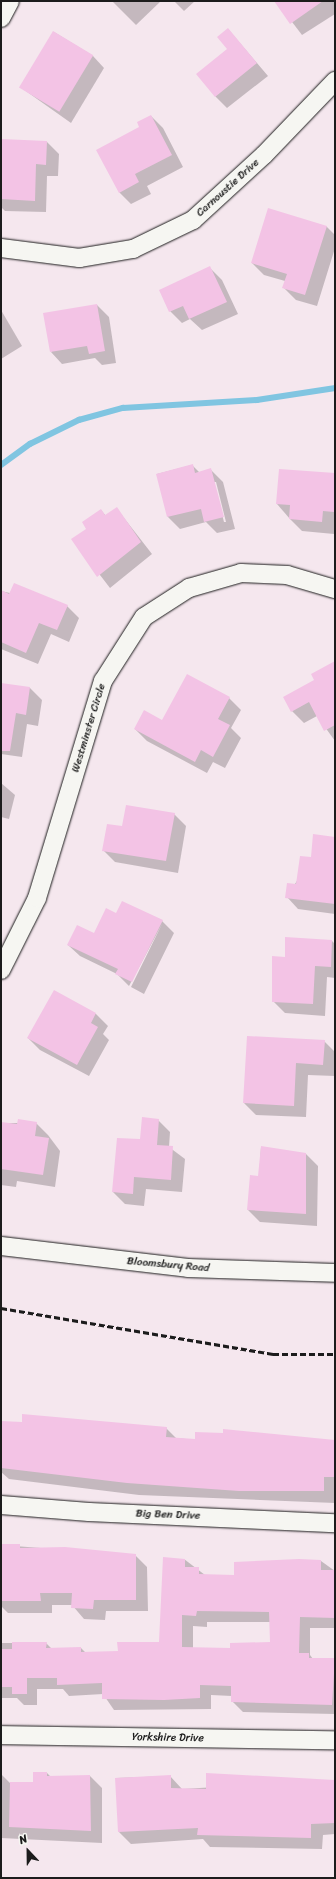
<!DOCTYPE html>
<style>
body{margin:0}
#map{position:relative;width:336px;height:1879px;overflow:hidden;background:#f5e7ee;font-family:Sriracha,sans-serif}
div>[style]{position:absolute}
.shadow>*{inset:0;background:#0003}
.stream>*{height:5.5px;margin:-2.75px;padding:0 2.75px;transform-origin:2.75px;border-radius:2.75px;background:#80c5e1}
.building>*{inset:0;background:#f3c3e5;transform-origin:0 0}
.roads{filter:drop-shadow(0 0 1px #1c1c1c) drop-shadow(0 0 1px #1c1c1c)}
.street>*{height:18px;margin:-9px;padding:0 9px;transform-origin:9px;border-radius:9px;background:#f6f6f2}
.rail>*{height:3px;margin-top:-1.5px;transform-origin:0;background:repeating-linear-gradient(90deg,#1c1c1c 0 6px,transparent 0 9px)}
span{translate:-50% -50%;white-space:nowrap;text-align:center;line-height:1.15;-webkit-text-stroke:3.5px #f6f6f2;paint-order:stroke}
.street-label{font-size:11px;color:#1c1c1c}
.frame{position:absolute;inset:0;border:2px solid #1c1c1c;pointer-events:none}
.north{position:absolute;left:8px;top:1831px;width:40px;height:40px;-webkit-text-stroke:3px #f6f6f2;paint-order:stroke;rotate:338deg;font-size:11px;font-weight:700;line-height:16px;text-align:center;color:#1c1c1c}
.north::after{content:'';display:block;margin:auto;width:14px;height:18px;background:#1c1c1c;clip-path:polygon(50% 0,100% 100%,50% 72%,0 100%)}
</style>
<div id="map">
<div class="shadow">
<div style="clip-path:polygon(112px 1px,161px 1px,136px 25px)"></div>
<div style="clip-path:polygon(174px 1px,195px 1px,184px 11px)"></div>
<div style="clip-path:polygon(276px 1px,335px 1px,335px 14px,302px 35px)"></div>
<div style="clip-path:polygon(228px 29px,268px 76px,227px 108px,215px 96px,228px 49px)"></div>
<div style="clip-path:polygon(54px 32px,93px 56px,104px 68px,71px 123px,23px 89px)"></div>
<div style="clip-path:polygon(151px 116px,163px 128px,183px 167px,147px 186px,151px 194px,131px 204px,119px 192px,141px 127px)"></div>
<div style="clip-path:polygon(1px 140px,47px 142px,59px 154px,58px 176px,47px 176px,46px 212px,5px 211px,1px 207px)"></div>
<div style="clip-path:polygon(326px 226px,335px 235px,335px 248px,317px 306px,296px 300px,284px 288px,285px 281px,264px 275px,252px 263px)"></div>
<div style="clip-path:polygon(210px 268px,222px 280px,238px 314px,202px 330px,190px 319px,182px 323px,170px 311px)"></div>
<div style="clip-path:polygon(97px 305px,109px 317px,116px 363px,102px 365px,95px 358px,62px 364px,51px 352px)"></div>
<div style="clip-path:polygon(1px 310px,22px 346px,1px 359px)"></div>
<div style="clip-path:polygon(evenodd,192px 465px,200px 473px,211px 470px,223px 482px,235px 529px,217px 533px,206px 522px,180px 529px,168px 517px,157px 474px,192px 465px,214px 482px,216px 482px,226px 522px,224px 522px,214px 482px)"></div>
<div style="clip-path:polygon(280px 470px,335px 474px,334px 534px,302px 531px,290px 519px,277px 504px)"></div>
<div style="clip-path:polygon(117px 509px,152px 554px,110px 588px,73px 540px,88px 529px,101px 510px,106px 516px)"></div>
<div style="clip-path:polygon(1px 591px,67px 606px,79px 618px,69px 642px,51px 634px,38px 664px,1px 649px)"></div>
<div style="clip-path:polygon(335px 668px,335px 741px,317px 716px,304px 723px,292px 711px)"></div>
<div style="clip-path:polygon(1px 684px,30px 688px,42px 700px,38px 726px,27px 724px,22px 757px,1px 754px)"></div>
<div style="clip-path:polygon(229px 698px,241px 710px,231px 728px,241px 738px,225px 768px,213px 762px,207px 773px,147px 741px,135px 729px)"></div>
<div style="clip-path:polygon(1px 783px,15px 795px,9px 819px,1px 817px)"></div>
<div style="clip-path:polygon(174px 814px,186px 826px,178px 873px,115px 862px,103px 850px,123px 828px)"></div>
<div style="clip-path:polygon(335px 838px,335px 914px,298px 909px,287px 897px,311px 858px)"></div>
<div style="clip-path:polygon(116px 914px,162px 921px,174px 933px,144px 994px,131px 987px,162px 924px,129px 986px,117px 974px,80px 956px,68px 945px,95px 934px)"></div>
<div style="clip-path:polygon(332px 941px,335px 944px,335px 978px,327px 977px,325px 1016px,285px 1013px,273px 1001px,285px 958px)"></div>
<div style="clip-path:polygon(55px 992px,96px 1014px,108px 1026px,103px 1034px,109px 1040px,89px 1076px,40px 1050px,28px 1038px)"></div>
<div style="clip-path:polygon(324px 1041px,335px 1052px,335px 1076px,308px 1075px,306px 1117px,256px 1115px,244px 1103px)"></div>
<div style="clip-path:polygon(158px 1120px,170px 1132px,169px 1147px,185px 1159px,182px 1192px,146px 1189px,144px 1206px,125px 1204px,113px 1192px,141px 1140px)"></div>
<div style="clip-path:polygon(1px 1123px,36px 1123px,48px 1135px,60px 1151px,55px 1187px,17px 1181px,16px 1187px,1px 1185px)"></div>
<div style="clip-path:polygon(261px 1147px,306px 1154px,318px 1166px,317px 1226px,260px 1222px,248px 1210px,259px 1177px)"></div>
<div style="clip-path:polygon(1px 1422px,166px 1428px,176px 1438px,196px 1440px,224px 1434px,224px 1430px,335px 1441px,335px 1503px,139px 1495px,9px 1479px,1px 1472px)"></div>
<div style="clip-path:polygon(1px 1545px,135px 1555px,147px 1567px,148px 1611px,106px 1611px,105px 1620px,84px 1619px,72px 1605px,52px 1605px,52px 1613px,8px 1613px,1px 1606px)"></div>
<div style="clip-path:polygon(evenodd,184px 1559px,205px 1575px,235px 1576px,321px 1561px,335px 1571px,335px 1628px,310px 1628px,310px 1655px,313px 1659px,335px 1659px,335px 1714px,243px 1712px,232px 1701px,232px 1696px,211px 1695px,211px 1709px,114px 1710px,103px 1694px,69px 1696px,63px 1689px,37px 1689px,37px 1705px,24px 1705px,17px 1698px,1px 1698px,1px 1643px,46px 1643px,52px 1649px,81px 1648px,86px 1653px,119px 1652px,160px 1644px,184px 1559px,207px 1622px,271px 1622px,271px 1643px,231px 1650px,193px 1648px,193px 1626px,207px 1627px,207px 1622px)"></div>
<div style="clip-path:polygon(47px 1773px,50px 1776px,90px 1776px,102px 1788px,102px 1843px,1px 1838px,1px 1774px,10px 1783px,34px 1783px)"></div>
<div style="clip-path:polygon(170px 1776px,182px 1789px,335px 1780px,335px 1834px,323px 1835px,322px 1849px,210px 1847px,203px 1839px,131px 1844px,119px 1832px,116px 1778px)"></div>
</div>
<div class="stream">
<div style="left:1px;top:465px;width:36px;rotate:-36deg"></div>
<div style="left:30px;top:444px;width:55px;rotate:-26.1deg"></div>
<div style="left:79px;top:420px;width:46px;rotate:-15.3deg"></div>
<div style="left:123px;top:408px;width:134px;rotate:-3.4deg"></div>
<div style="left:257px;top:400px;width:79px;rotate:-8.7deg"></div>
</div>
<div class="building">
<div style="clip-path:polygon(274px 1px,323px 1px,290px 24px)"></div>
<div style="clip-path:polygon(228px 28px,257px 63px,215px 97px,196px 74px,227px 49px,217px 37px)"></div>
<div style="left:53px;top:31px;width:47px;height:66px;rotate:31deg"></div>
<div style="clip-path:polygon(151px 115px,172px 155px,135px 174px,139px 182px,119px 193px,96px 150px,139px 127px,137px 122px)"></div>
<div style="clip-path:polygon(1px 139px,47px 141px,46px 165px,36px 164px,35px 201px,1px 199px)"></div>
<div style="clip-path:polygon(268px 208px,327px 226px,305px 295px,282px 288px,287px 274px,251px 263px)"></div>
<div style="clip-path:polygon(210px 266px,227px 302px,189px 319px,183px 306px,169px 312px,159px 290px)"></div>
<div style="clip-path:polygon(97px 304px,105px 351px,89px 354px,87px 346px,50px 352px,43px 313px)"></div>
<div style="clip-path:polygon(193px 464px,195px 473px,211px 468px,224px 517px,204px 522px,201px 509px,167px 517px,156px 474px)"></div>
<div style="clip-path:polygon(279px 469px,335px 473px,334px 512px,323px 511px,322px 522px,289px 519px,290px 505px,276px 504px)"></div>
<div style="clip-path:polygon(117px 507px,141px 542px,97px 577px,71px 539px,86px 529px,82px 522px,101px 509px,105px 515px)"></div>
<div style="clip-path:polygon(14px 583px,68px 605px,57px 630px,39px 623px,26px 653px,1px 642px,1px 590px,9px 594px)"></div>
<div style="clip-path:polygon(335px 661px,335px 725px,324px 731px,309px 702px,291px 712px,283px 697px,314px 680px,311px 674px)"></div>
<div style="clip-path:polygon(187px 674px,230px 697px,218px 719px,230px 725px,213px 757px,201px 750px,195px 762px,134px 729px,144px 710px,162px 720px)"></div>
<div style="clip-path:polygon(1px 683px,30px 687px,26px 715px,16px 713px,10px 751px,1px 751px)"></div>
<div style="clip-path:polygon(126px 805px,175px 813px,166px 861px,102px 851px,107px 824px,122px 826px)"></div>
<div style="clip-path:polygon(313px 834px,335px 837px,335px 904px,285px 898px,287px 883px,296px 884px,300px 856px,311px 857px)"></div>
<div style="clip-path:polygon(122px 901px,163px 920px,132px 982px,115px 974px,118px 969px,67px 945px,77px 925px,94px 933px,106px 908px,116px 913px)"></div>
<div style="clip-path:polygon(285px 937px,332px 940px,331px 967px,315px 966px,313px 1004px,272px 1002px,272px 956px,285px 957px)"></div>
<div style="clip-path:polygon(54px 990px,96px 1013px,91px 1023px,98px 1027px,77px 1065px,27px 1038px)"></div>
<div style="clip-path:polygon(247px 1036px,325px 1040px,323px 1065px,296px 1063px,294px 1106px,243px 1103px)"></div>
<div style="clip-path:polygon(142px 1117px,159px 1119px,157px 1145px,173px 1146px,171px 1180px,134px 1177px,133px 1194px,112px 1192px,117px 1138px,140px 1139px)"></div>
<div style="clip-path:polygon(18px 1119px,37px 1122px,35px 1136px,49px 1138px,43px 1175px,1px 1169px,1px 1122px,17px 1124px)"></div>
<div style="clip-path:polygon(261px 1146px,306px 1153px,306px 1214px,247px 1210px,250px 1175px,258px 1176px)"></div>
<div style="clip-path:polygon(22px 1414px,167px 1427px,166px 1437px,195px 1439px,195px 1432px,223px 1433px,223px 1429px,335px 1440px,335px 1477px,324px 1477px,324px 1491px,239px 1491px,127px 1483px,1px 1468px,1px 1421px,22px 1422px)"></div>
<div style="clip-path:polygon(1px 1544px,20px 1544px,20px 1548px,65px 1547px,136px 1554px,136px 1600px,94px 1600px,93px 1609px,71px 1608px,72px 1593px,40px 1593px,41px 1601px,1px 1601px)"></div>
<div style="clip-path:polygon(evenodd,163px 1557px,185px 1559px,185px 1567px,199px 1567px,199px 1574px,234px 1575px,234px 1562px,299px 1559px,321px 1560px,321px 1570px,335px 1570px,335px 1618px,300px 1617px,299px 1653px,309px 1653px,309px 1658px,335px 1658px,332px 1705px,231px 1702px,231px 1686px,200px 1685px,200px 1698px,164px 1700px,102px 1699px,102px 1683px,57px 1685px,57px 1678px,27px 1678px,27px 1694px,12px 1694px,12px 1687px,1px 1687px,1px 1649px,12px 1649px,12px 1642px,47px 1642px,46px 1648px,81px 1647px,81px 1652px,118px 1651px,117px 1642px,159px 1642px,163px 1557px,197px 1611px,269px 1612px,270px 1642px,230px 1643px,230px 1648px,182px 1647px,182px 1615px,196px 1616px,197px 1611px)"></div>
<div style="clip-path:polygon(33px 1772px,47px 1772px,47px 1776px,90px 1775px,91px 1831px,9px 1827px,10px 1782px,33px 1782px)"></div>
<div style="clip-path:polygon(206px 1773px,335px 1780px,335px 1823px,311px 1824px,311px 1838px,197px 1835px,198px 1828px,118px 1832px,115px 1778px,171px 1775px,171px 1788px,206px 1789px)"></div>
</div>
<div class="roads">
<div class="street">
<div style="left:1px;top:18px;width:19px;rotate:-62deg"></div>
<div style="left:1px;top:248px;width:79px;rotate:7.3deg"></div>
<div style="left:79px;top:258px;width:55px;rotate:-9.5deg"></div>
<div style="left:133px;top:249px;width:67px;rotate:-25.8deg"></div>
<div style="left:193px;top:220px;width:96px;rotate:-42.5deg"></div>
<div style="left:264px;top:155px;width:103px;rotate:-46.2deg"></div>
<div style="left:1px;top:970px;width:80px;rotate:-63.4deg"></div>
<div style="left:37px;top:898px;width:227px;rotate:-73.1deg"></div>
<div style="left:103px;top:681px;width:76px;rotate:-57.4deg"></div>
<div style="left:144px;top:617px;width:54px;rotate:-32.8deg"></div>
<div style="left:189px;top:588px;width:54px;rotate:-16.1deg"></div>
<div style="left:241px;top:573px;width:46px;rotate:2.5deg"></div>
<div style="left:287px;top:575px;width:50px;rotate:16.3deg"></div>
<div style="left:1px;top:1246px;width:188px;rotate:6.7deg"></div>
<div style="left:188px;top:1268px;width:147px;rotate:1.9deg"></div>
<div style="left:1px;top:1505px;width:88px;rotate:4.5deg"></div>
<div style="left:89px;top:1512px;width:246px;rotate:2.6deg"></div>
<div style="left:1px;top:1735px;width:334px;rotate:0.9deg"></div>
</div>
</div>
<div class="rail">
<div style="left:1px;top:1308px;width:276px;rotate:9.6deg"></div>
<div style="left:273px;top:1354px;width:62px"></div>
</div>
<div class="street-label">
<span style="left:228px;top:188px;rotate:-42deg">Carnoustie Drive</span>
<span style="left:89px;top:728px;rotate:-73deg">Westminster Circle</span>
<span style="left:168px;top:1265px;rotate:5deg">Bloomsbury Road</span>
<span style="left:168px;top:1515px;rotate:2deg">Big Ben Drive</span>
<span style="left:168px;top:1738px;rotate:1deg">Yorkshire Drive</span>
</div>
<div class="frame"></div>
<div class="north">N</div>
</div>
